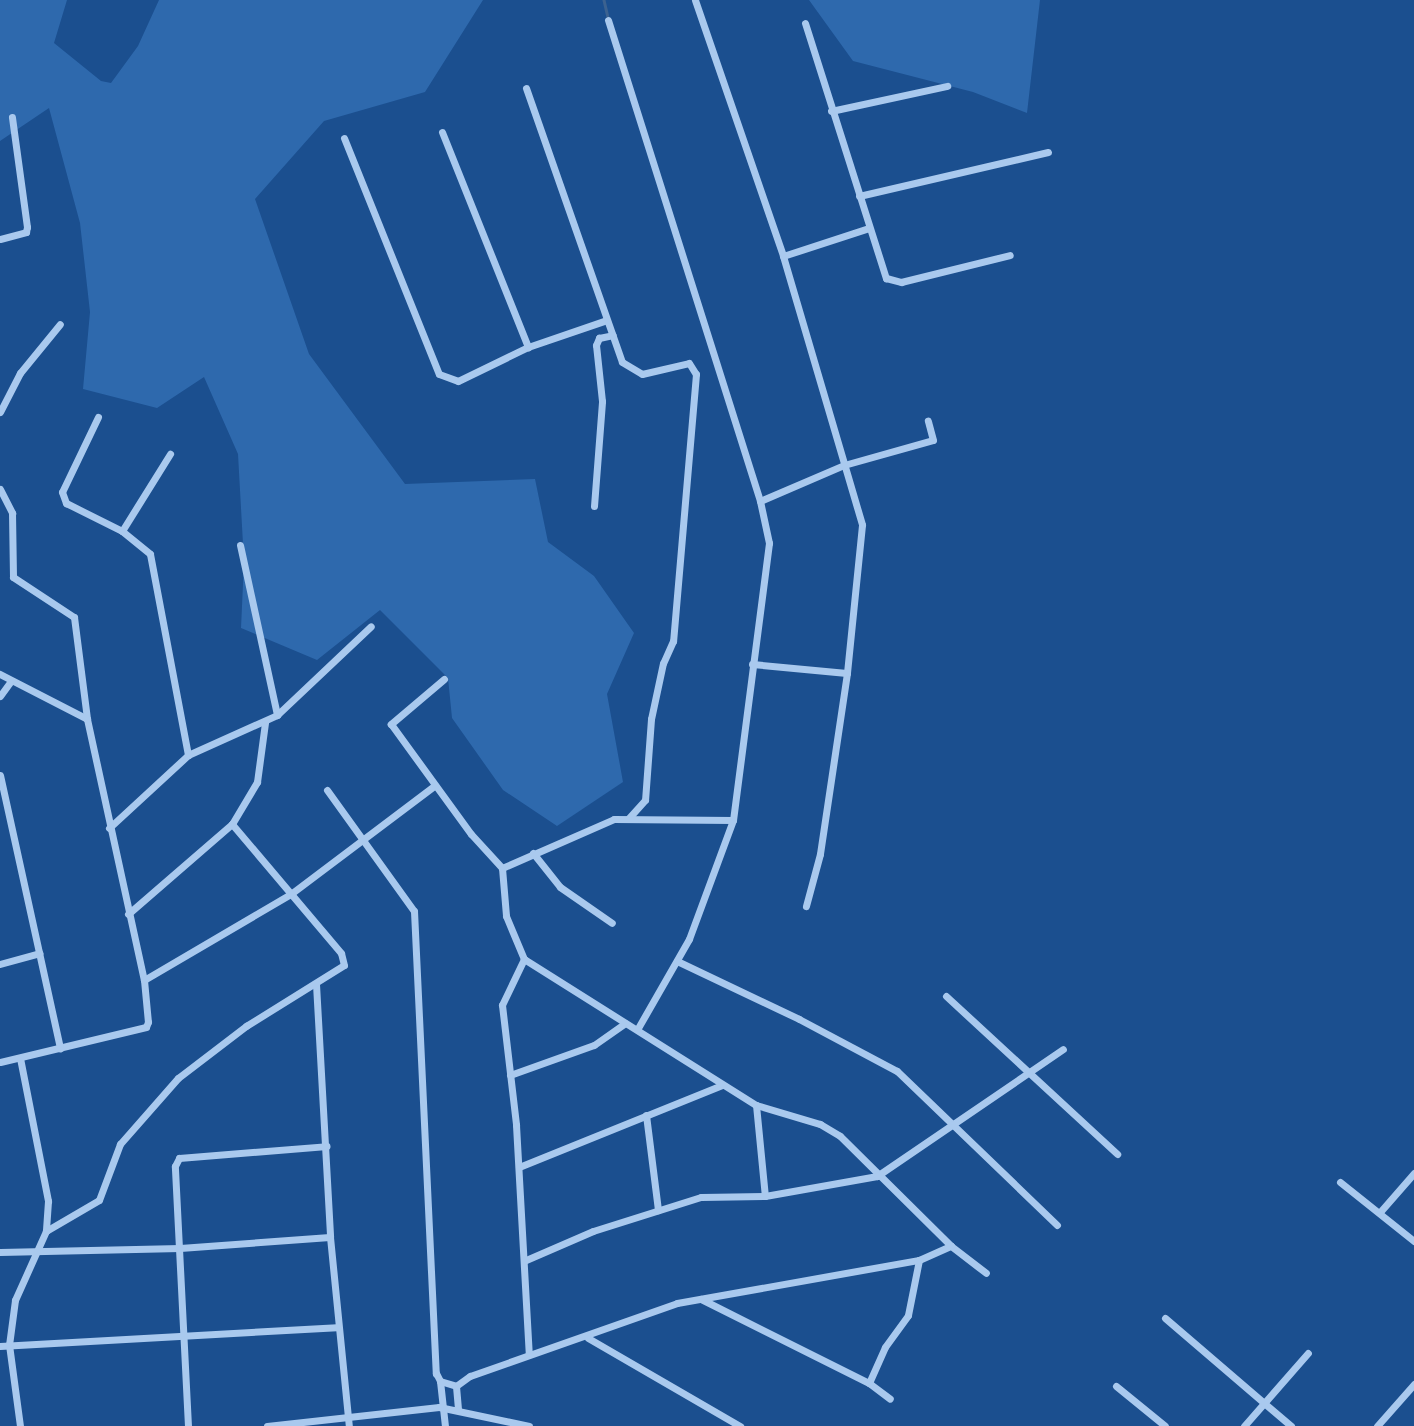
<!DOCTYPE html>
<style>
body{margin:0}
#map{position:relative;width:1414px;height:1426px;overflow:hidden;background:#1b4f8f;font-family:Lato,sans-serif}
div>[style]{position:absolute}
.green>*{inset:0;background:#2e69ad}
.stream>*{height:2.5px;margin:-1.25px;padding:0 1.25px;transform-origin:1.25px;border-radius:1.25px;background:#3c6290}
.minor>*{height:7px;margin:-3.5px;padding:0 3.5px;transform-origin:3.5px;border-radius:3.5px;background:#a9c9ee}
span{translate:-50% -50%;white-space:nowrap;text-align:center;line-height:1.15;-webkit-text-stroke:6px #1b4f8f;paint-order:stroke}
</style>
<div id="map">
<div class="green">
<div style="clip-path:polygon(0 0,67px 0,54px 43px,101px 81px,111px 83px,138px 46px,159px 0,483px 0,425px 92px,324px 121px,255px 199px,309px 354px,405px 484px,535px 479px,548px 542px,594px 576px,634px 633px,607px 694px,623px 782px,557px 826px,503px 790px,452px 718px,448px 678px,380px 610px,317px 660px,241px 628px,244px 562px,238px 454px,204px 377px,157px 408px,83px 389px,90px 312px,80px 223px,49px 108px,0 141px)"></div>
<div style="clip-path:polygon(809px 0,1040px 0,1027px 113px,973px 92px,853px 61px)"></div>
</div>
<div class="stream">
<div style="left:604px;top:0;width:17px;rotate:77deg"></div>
</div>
<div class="minor">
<div style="left:695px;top:0;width:271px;rotate:71deg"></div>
<div style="left:783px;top:256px;width:280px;rotate:73.6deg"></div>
<div style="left:862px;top:525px;width:149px;rotate:95.8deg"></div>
<div style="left:847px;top:673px;width:183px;rotate:98.5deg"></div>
<div style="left:820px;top:854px;width:54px;rotate:105.1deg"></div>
<div style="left:608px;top:20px;width:504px;rotate:72.46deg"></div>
<div style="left:760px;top:501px;width:43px;rotate:77.9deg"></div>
<div style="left:769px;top:543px;width:279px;rotate:97.4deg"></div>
<div style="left:733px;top:820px;width:127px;rotate:110.3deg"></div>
<div style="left:689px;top:939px;width:103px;rotate:119.8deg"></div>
<div style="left:805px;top:23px;width:268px;rotate:72.4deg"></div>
<div style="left:886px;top:278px;width:16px;rotate:15deg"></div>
<div style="left:901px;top:282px;width:112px;rotate:-13.9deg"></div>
<div style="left:526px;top:88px;width:290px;rotate:70.7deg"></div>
<div style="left:622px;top:362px;width:23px;rotate:31deg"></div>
<div style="left:642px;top:374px;width:48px;rotate:-13.2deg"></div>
<div style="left:689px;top:363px;width:13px;rotate:58deg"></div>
<div style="left:696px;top:374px;width:268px;rotate:94.9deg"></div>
<div style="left:673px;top:641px;width:24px;rotate:114deg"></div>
<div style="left:663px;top:663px;width:57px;rotate:102.1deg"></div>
<div style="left:651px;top:719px;width:81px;rotate:94.2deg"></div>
<div style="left:645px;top:800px;width:25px;rotate:132deg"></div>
<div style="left:831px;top:111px;width:119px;rotate:-12.2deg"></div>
<div style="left:442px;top:132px;width:232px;rotate:68.2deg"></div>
<div style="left:344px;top:138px;width:254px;rotate:68.1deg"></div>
<div style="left:439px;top:374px;width:20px;rotate:20deg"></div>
<div style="left:458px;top:381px;width:78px;rotate:-25.9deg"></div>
<div style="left:528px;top:347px;width:83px;rotate:-18.9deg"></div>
<div style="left:859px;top:196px;width:194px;rotate:-13.1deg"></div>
<div style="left:0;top:239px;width:27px;rotate:-15deg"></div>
<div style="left:26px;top:232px;width:5px;rotate:-79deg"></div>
<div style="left:27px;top:227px;width:111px;rotate:-97.8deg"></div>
<div style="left:783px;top:256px;width:90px;rotate:-18deg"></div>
<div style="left:0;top:412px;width:44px;rotate:-62.9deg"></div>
<div style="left:20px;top:373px;width:63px;rotate:-50.8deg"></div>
<div style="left:98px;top:417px;width:83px;rotate:115.6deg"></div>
<div style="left:62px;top:492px;width:12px;rotate:70deg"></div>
<div style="left:66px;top:503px;width:63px;rotate:26.6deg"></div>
<div style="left:122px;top:531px;width:36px;rotate:39deg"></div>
<div style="left:150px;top:554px;width:205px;rotate:79.3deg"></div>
<div style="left:0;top:489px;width:27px;rotate:63deg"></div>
<div style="left:12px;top:513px;width:64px;rotate:89.1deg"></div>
<div style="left:13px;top:577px;width:73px;rotate:33.3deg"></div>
<div style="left:74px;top:617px;width:103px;rotate:82.7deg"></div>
<div style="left:87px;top:719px;width:267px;rotate:77.7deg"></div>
<div style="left:144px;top:980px;width:42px;rotate:84.6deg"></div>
<div style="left:148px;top:1022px;width:5px;rotate:112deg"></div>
<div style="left:146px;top:1027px;width:150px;rotate:166.5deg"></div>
<div style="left:760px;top:501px;width:91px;rotate:-23.2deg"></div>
<div style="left:844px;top:465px;width:92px;rotate:-15.7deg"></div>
<div style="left:933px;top:440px;width:20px;rotate:-105deg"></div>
<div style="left:594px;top:506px;width:105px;rotate:-85.6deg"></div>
<div style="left:602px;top:401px;width:56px;rotate:-96.1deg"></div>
<div style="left:596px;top:345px;width:8px;rotate:-67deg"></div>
<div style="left:599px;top:338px;width:14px;rotate:-12deg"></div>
<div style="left:122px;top:531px;width:91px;rotate:-58.1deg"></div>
<div style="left:240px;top:545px;width:174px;rotate:77.7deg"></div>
<div style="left:752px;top:664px;width:95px;rotate:5.4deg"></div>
<div style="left:0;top:674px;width:98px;rotate:27.3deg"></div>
<div style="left:444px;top:679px;width:70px;rotate:139.7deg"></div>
<div style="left:391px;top:724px;width:136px;rotate:54deg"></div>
<div style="left:471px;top:834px;width:46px;rotate:47.6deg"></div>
<div style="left:502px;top:868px;width:48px;rotate:85.2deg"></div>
<div style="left:506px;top:916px;width:47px;rotate:67.3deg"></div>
<div style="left:524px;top:959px;width:274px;rotate:32.2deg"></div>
<div style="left:756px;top:1105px;width:67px;rotate:16.5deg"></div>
<div style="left:820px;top:1124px;width:23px;rotate:31deg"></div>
<div style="left:840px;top:1136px;width:156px;rotate:44.7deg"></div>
<div style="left:951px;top:1246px;width:44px;rotate:37.6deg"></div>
<div style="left:0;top:696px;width:17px;rotate:-54deg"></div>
<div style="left:0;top:775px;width:280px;rotate:77.6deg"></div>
<div style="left:327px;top:790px;width:149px;rotate:54.3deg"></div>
<div style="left:414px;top:911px;width:463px;rotate:87.3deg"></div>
<div style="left:436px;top:1373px;width:9px;rotate:63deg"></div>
<div style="left:440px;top:1381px;width:17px;rotate:17deg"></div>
<div style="left:109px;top:828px;width:108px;rotate:-42.7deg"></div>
<div style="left:188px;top:755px;width:98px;rotate:-24.2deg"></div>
<div style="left:277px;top:715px;width:129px;rotate:-43.4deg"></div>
<div style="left:533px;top:853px;width:43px;rotate:51.5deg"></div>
<div style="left:560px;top:887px;width:63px;rotate:34.7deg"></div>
<div style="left:502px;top:868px;width:122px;rotate:-23.6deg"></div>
<div style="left:614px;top:819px;width:119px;rotate:0.5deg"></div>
<div style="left:128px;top:914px;width:138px;rotate:-40.9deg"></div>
<div style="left:232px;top:824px;width:49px;rotate:-59.2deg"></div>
<div style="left:257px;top:782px;width:60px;rotate:-82.3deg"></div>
<div style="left:524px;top:959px;width:51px;rotate:115.6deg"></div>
<div style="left:502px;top:1005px;width:121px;rotate:83.3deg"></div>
<div style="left:516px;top:1125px;width:230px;rotate:86.8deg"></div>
<div style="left:677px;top:961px;width:135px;rotate:25.4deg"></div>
<div style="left:799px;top:1019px;width:111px;rotate:28deg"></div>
<div style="left:897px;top:1071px;width:222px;rotate:43.9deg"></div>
<div style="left:0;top:964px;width:41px;rotate:-15.4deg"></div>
<div style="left:144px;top:980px;width:172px;rotate:-30.4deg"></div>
<div style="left:292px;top:893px;width:178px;rotate:-37deg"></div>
<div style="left:316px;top:984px;width:253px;rotate:86.8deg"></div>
<div style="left:330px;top:1237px;width:190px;rotate:84.3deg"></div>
<div style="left:946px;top:996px;width:233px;rotate:42.7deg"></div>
<div style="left:20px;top:1058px;width:146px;rotate:78.9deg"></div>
<div style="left:48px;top:1201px;width:30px;rotate:94deg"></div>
<div style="left:510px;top:1075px;width:89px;rotate:-19.7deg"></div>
<div style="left:594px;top:1045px;width:38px;rotate:-35deg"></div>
<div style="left:756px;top:1105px;width:91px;rotate:84.4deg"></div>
<div style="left:646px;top:1115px;width:96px;rotate:82.8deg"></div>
<div style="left:519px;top:1167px;width:219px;rotate:-22deg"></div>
<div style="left:1340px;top:1182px;width:95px;rotate:38.6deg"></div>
<div style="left:1380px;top:1212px;width:52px;rotate:-48.9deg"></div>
<div style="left:0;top:1252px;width:180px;rotate:-1.3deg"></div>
<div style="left:180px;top:1248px;width:150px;rotate:-4.2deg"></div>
<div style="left:526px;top:1260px;width:73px;rotate:-23.4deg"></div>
<div style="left:593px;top:1231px;width:113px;rotate:-17.5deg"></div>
<div style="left:701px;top:1197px;width:64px;rotate:-0.9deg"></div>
<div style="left:765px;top:1196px;width:114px;rotate:-10.1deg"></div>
<div style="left:877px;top:1176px;width:225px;rotate:-34.3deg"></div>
<div style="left:701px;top:1299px;width:188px;rotate:26.6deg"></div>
<div style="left:869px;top:1383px;width:26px;rotate:37deg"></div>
<div style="left:1165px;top:1318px;width:166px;rotate:40.6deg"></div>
<div style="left:588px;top:1338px;width:176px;rotate:30.1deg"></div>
<div style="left:0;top:1346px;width:337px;rotate:-3.2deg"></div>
<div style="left:440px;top:1381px;width:45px;rotate:83.7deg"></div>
<div style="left:869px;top:1383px;width:39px;rotate:-66deg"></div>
<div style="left:885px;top:1347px;width:39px;rotate:-54deg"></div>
<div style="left:908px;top:1315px;width:56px;rotate:-78.7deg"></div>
<div style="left:1116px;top:1386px;width:63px;rotate:39.2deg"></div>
<div style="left:458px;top:1409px;width:23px;rotate:-95deg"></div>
<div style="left:456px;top:1386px;width:17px;rotate:-36deg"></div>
<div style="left:470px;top:1376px;width:219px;rotate:-19.4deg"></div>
<div style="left:677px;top:1303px;width:246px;rotate:-10.1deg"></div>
<div style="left:919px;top:1260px;width:35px;rotate:-24deg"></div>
<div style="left:20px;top:1426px;width:82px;rotate:-97.7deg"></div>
<div style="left:9px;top:1345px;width:45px;rotate:-82.4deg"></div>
<div style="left:15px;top:1300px;width:76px;rotate:-65.8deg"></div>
<div style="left:46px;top:1231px;width:61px;rotate:-30.3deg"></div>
<div style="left:99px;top:1200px;width:60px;rotate:-69.4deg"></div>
<div style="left:120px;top:1144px;width:88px;rotate:-48.7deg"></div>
<div style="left:178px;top:1078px;width:86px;rotate:-37.4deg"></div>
<div style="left:246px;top:1026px;width:115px;rotate:-31.9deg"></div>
<div style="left:344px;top:965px;width:12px;rotate:-104deg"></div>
<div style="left:341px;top:953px;width:169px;rotate:-130.2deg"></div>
<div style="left:188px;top:1426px;width:260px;rotate:-92.9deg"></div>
<div style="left:175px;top:1166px;width:9px;rotate:-63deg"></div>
<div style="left:179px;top:1158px;width:148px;rotate:-4.6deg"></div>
<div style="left:267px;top:1426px;width:173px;rotate:-6.3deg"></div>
<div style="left:439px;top:1407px;width:92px;rotate:11.9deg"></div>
<div style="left:1244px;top:1426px;width:97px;rotate:-48.8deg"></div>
<div style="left:1377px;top:1426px;width:56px;rotate:-48.6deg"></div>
</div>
</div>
